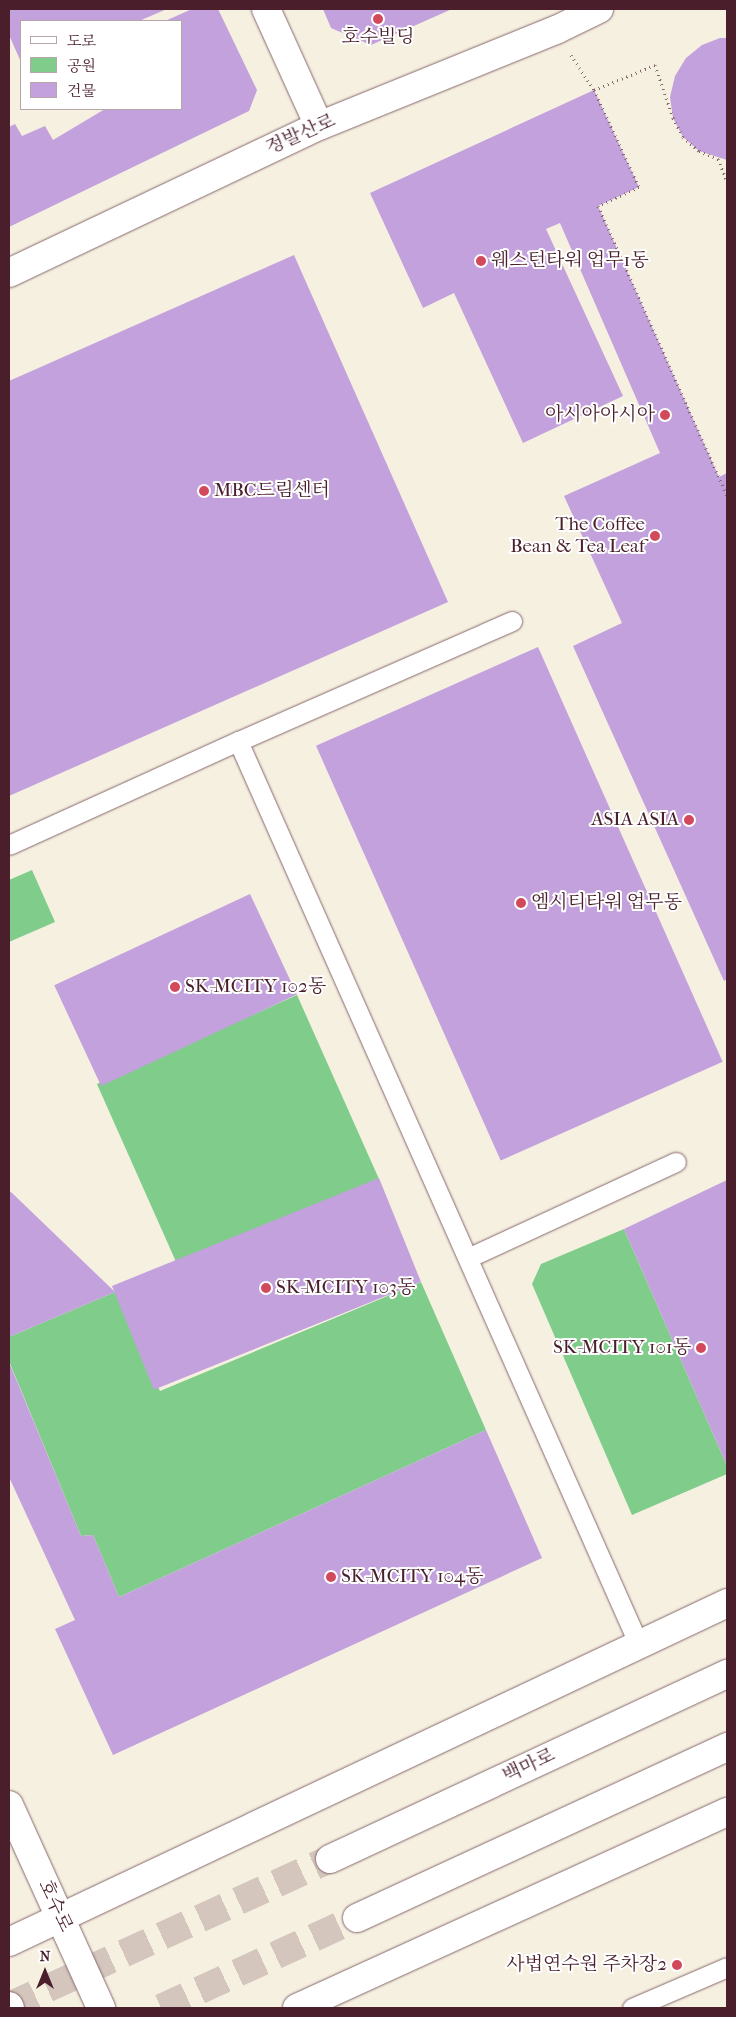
<!DOCTYPE html>
<meta charset="utf-8">
<style>
body{margin:0}
#map{position:relative;width:736px;height:2017px;overflow:hidden;background:#f6f0e1;font-family:"IM FELL French Canon","Noto Serif KR",serif}
div>[style]{position:absolute}
.green>*{inset:0;background:#80cc8b;transform-origin:0 0}
.building>*{inset:0;background:#c2a1dc;transform-origin:0 0}
.secondary-tunnel>*{height:28px;margin-top:-14px;transform-origin:0;background:repeating-linear-gradient(90deg,#d4c6bd 0 28px,transparent 0 42px)}
.path>*{height:3px;margin-top:-1.5px;transform-origin:0;background:repeating-linear-gradient(90deg,#86686b 0 1px,transparent 0 5px)}
.roads{filter:drop-shadow(0 0 1px #86686b) drop-shadow(0 0 1px #86686b)}
.service>*{height:19px;margin:-9.5px;padding:0 9.5px;transform-origin:9.5px;border-radius:9.5px;background:#fff}
.minor>*{height:28px;margin:-14px;padding:0 14px;transform-origin:14px;border-radius:14px;background:#fff}
.secondary>*{height:28px;margin:-14px;padding:0 14px;transform-origin:14px;border-radius:14px;background:#fff}
.primary>*{height:28px;margin:-14px;padding:0 14px;transform-origin:14px;border-radius:14px;background:#fff}
.dots>*{width:14px;height:14px;translate:-50% -50%;box-sizing:border-box;border:2px solid #fff;border-radius:50%}
span{translate:-50% -50%;white-space:nowrap;text-align:center;line-height:1.15;-webkit-text-stroke:4px #fff;paint-order:stroke}
.poi-label{font-size:19px;color:#4a1f2b}
.left{translate:0 -50%;text-align:left}
.right{translate:-100% -50%;text-align:right}
.street-label{font-size:19px;color:#4a1f2b}
.frame{position:absolute;inset:0;border:10px solid #4a1f2b;pointer-events:none}
.legend{position:absolute;left:20px;top:20px;width:162px;height:90px;box-sizing:border-box;background:#fff;border:1px solid #b7a5aa;margin:0;padding:6px 9px;list-style:none;font-size:15px;color:#4a1f2b}
.legend li{display:flex;align-items:center;gap:10px;height:25px}
.legend b{width:25px;border:1px solid #b7a5aa}
.north{position:absolute;left:20px;top:1947px;width:50px;height:50px;-webkit-text-stroke:4px #fff;paint-order:stroke;rotate:0deg;font-size:14px;font-weight:700;line-height:20px;text-align:center;color:#4a1f2b}
.north::after{content:'';display:block;margin:auto;width:18px;height:22px;background:#4a1f2b;clip-path:polygon(50% 0,100% 100%,50% 72%,0 100%)}
</style>
<div id="map">
<div class="green">
<div style="clip-path:polygon(32px 870px,55px 922px,9px 942px,9px 880px)"></div>
<div style="left:297px;top:995px;width:201px;height:219px;rotate:66deg"></div>
<div style="clip-path:polygon(624px 1229px,727px 1466px,727px 1474px,632px 1515px,532px 1284px,541px 1264px)"></div>
<div style="clip-path:polygon(421px 1282px,486px 1430px,119px 1597px,93px 1535px,81px 1536px,9px 1361px,9px 1337px,115px 1292px,160px 1391px)"></div>
</div>
<div class="building">
<div style="clip-path:polygon(9px 9px,167px 9px,139px 21px,21px 21px,21px 62px,9px 35px)"></div>
<div style="clip-path:polygon(192px 9px,218px 9px,257px 90px,249px 111px,9px 227px,9px 127px,15px 124px,22px 136px,45px 126px,53px 140px,105px 109px,181px 109px,181px 21px,165px 21px)"></div>
<div style="clip-path:polygon(323px 9px,452px 9px,371px 45px,331px 28px)"></div>
<div style="clip-path:polygon(720px 38px,727px 38px,727px 160px,699px 151px,683px 137px,673px 118px,670px 97px,675px 76px,686px 58px,702px 45px)"></div>
<div style="clip-path:polygon(594px 90px,639px 187px,598px 206px,719px 477px,727px 473px,727px 979px,724px 981px,573px 646px,622px 623px,564px 496px,660px 453px,560px 223px,546px 229px,623px 396px,523px 443px,454px 293px,423px 308px,370px 193px)"></div>
<div style="clip-path:polygon(294px 255px,448px 602px,9px 796px,9px 381px)"></div>
<div style="left:538px;top:647px;width:454px;height:243px;rotate:66deg"></div>
<div style="left:250px;top:894px;width:111px;height:216px;rotate:65deg"></div>
<div style="left:379px;top:1178px;width:112px;height:288px;rotate:68deg"></div>
<div style="clip-path:polygon(727px 1180px,727px 1466px,624px 1229px)"></div>
<div style="clip-path:polygon(11px 1192px,115px 1292px,9px 1337px,9px 1193px)"></div>
<div style="clip-path:polygon(9px 1362px,81px 1536px,93px 1535px,119px 1597px,486px 1430px,542px 1558px,113px 1755px,55px 1629px,75px 1620px,9px 1477px)"></div>
</div>
<div class="secondary-tunnel">
<div style="left:9px;top:2006px;width:353px;rotate:-24.6deg"></div>
<div style="left:161px;top:2008px;width:216px;rotate:-24.7deg"></div>
</div>
<div class="path">
<div style="left:571px;top:55px;width:42px;rotate:56.7deg"></div>
<div style="left:594px;top:90px;width:107px;rotate:65.1deg"></div>
<div style="left:639px;top:187px;width:45px;rotate:155.1deg"></div>
<div style="left:598px;top:206px;width:317px;rotate:66deg"></div>
<div style="left:594px;top:90px;width:66px;rotate:-22.3deg"></div>
<div style="left:655px;top:65px;width:56px;rotate:71.2deg"></div>
<div style="left:673px;top:118px;width:21px;rotate:62deg"></div>
<div style="left:683px;top:137px;width:21px;rotate:41deg"></div>
<div style="left:699px;top:151px;width:21px;rotate:23deg"></div>
<div style="left:718px;top:159px;width:24px;rotate:68deg"></div>
</div>
<div class="roads">
<div class="service">
<div style="left:512px;top:621px;width:299px;rotate:156.3deg"></div>
<div style="left:238px;top:741px;width:989px;rotate:66.08deg"></div>
<div style="left:9px;top:845px;width:252px;rotate:-24.4deg"></div>
<div style="left:468px;top:1258px;width:229px;rotate:-24.8deg"></div>
<div style="left:632px;top:2008px;width:103px;rotate:-23.3deg"></div>
</div>
<div class="minor">
<div style="left:266px;top:9px;width:128px;rotate:65.6deg"></div>
</div>
<div class="secondary">
<div style="left:9px;top:273px;width:343px;rotate:-25.4deg"></div>
<div style="left:319px;top:126px;width:256px;rotate:-22.1deg"></div>
<div style="left:556px;top:30px;width:48px;rotate:-26deg"></div>
<div style="left:330px;top:1859px;width:438px;rotate:-25deg"></div>
<div style="left:357px;top:1918px;width:408px;rotate:-24.8deg"></div>
<div style="left:9px;top:1942px;width:794px;rotate:-25.27deg"></div>
<div style="left:297px;top:2008px;width:473px;rotate:-24.5deg"></div>
</div>
<div class="primary">
<div style="left:9px;top:1805px;width:223px;rotate:65.6deg"></div>
<div style="left:9px;top:2006px;width:2px;rotate:63deg"></div>
</div>
</div>
<div class="dots">
<div style="left:378px;top:19px;background:#d1495b"></div>
<div style="left:481px;top:261px;background:#d1495b"></div>
<div style="left:665px;top:415px;background:#d1495b"></div>
<div style="left:204px;top:491px;background:#d1495b"></div>
<div style="left:655px;top:536px;background:#d1495b"></div>
<div style="left:689px;top:820px;background:#d1495b"></div>
<div style="left:521px;top:903px;background:#d1495b"></div>
<div style="left:175px;top:987px;background:#d1495b"></div>
<div style="left:266px;top:1288px;background:#d1495b"></div>
<div style="left:701px;top:1348px;background:#d1495b"></div>
<div style="left:331px;top:1577px;background:#d1495b"></div>
<div style="left:677px;top:1965px;background:#d1495b"></div>
</div>
<div class="poi-label">
<span style="left:378px;top:38px">호수빌딩</span>
<span class="left" style="left:491px;top:261px">웨스턴타워 업무1동</span>
<span class="right" style="left:655px;top:415px">아시아아시아</span>
<span class="left" style="left:214px;top:491px">MBC드림센터</span>
<span class="right" style="left:645px;top:536px">The Coffee<br>Bean &amp; Tea Leaf</span>
<span class="right" style="left:679px;top:820px">ASIA ASIA</span>
<span class="left" style="left:531px;top:903px">엠시티타워 업무동</span>
<span class="left" style="left:185px;top:987px">SK-MCITY 102동</span>
<span class="left" style="left:276px;top:1288px">SK-MCITY 103동</span>
<span class="right" style="left:691px;top:1348px">SK-MCITY 101동</span>
<span class="left" style="left:341px;top:1577px">SK-MCITY 104동</span>
<span class="right" style="left:667px;top:1965px">사법연수원 주차장2</span>
</div>
<div class="street-label">
<span style="left:301px;top:135px;rotate:-24deg">정발산로</span>
<span style="left:529px;top:1766px;rotate:-25deg">백마로</span>
<span style="left:55px;top:1906px;rotate:65deg">호수로</span>
</div>
<div class="frame"></div>
<ul class="legend">
<li><b style="height:6px;background:#fff"></b>도로</li>
<li><b style="height:14px;background:#80cc8b"></b>공원</li>
<li><b style="height:14px;background:#c2a1dc"></b>건물</li>
</ul>
<div class="north">N</div>
</div>
